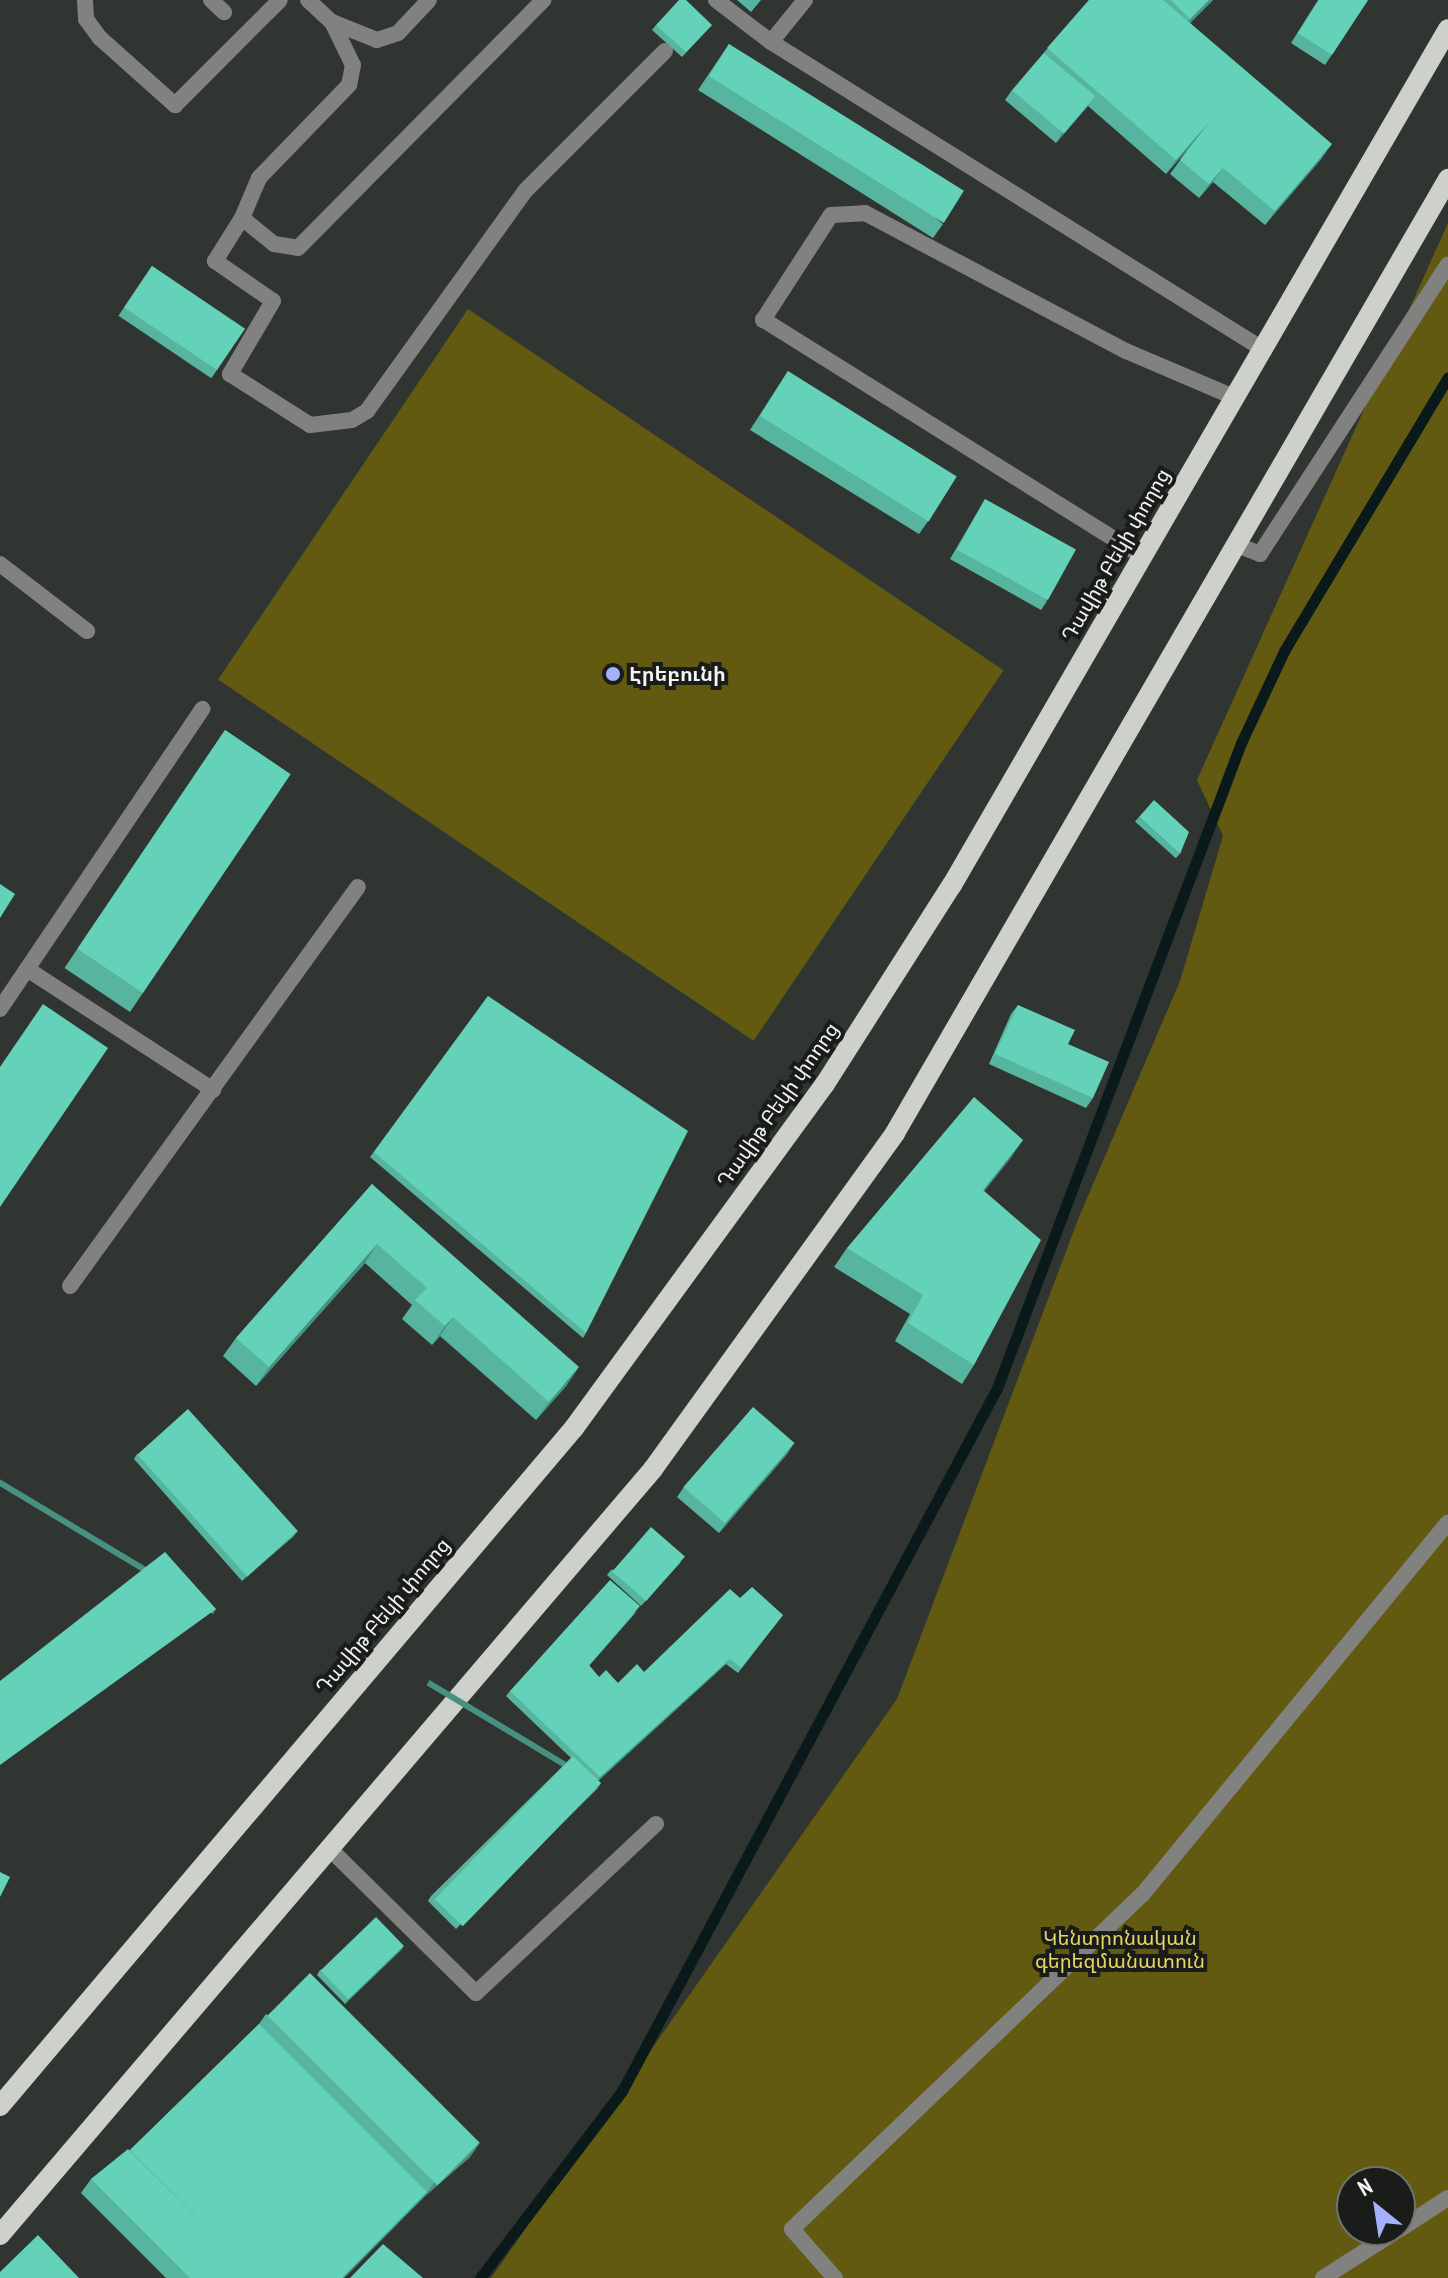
<!DOCTYPE html>
<meta charset="utf-8">
<style>
body{margin:0}
#map{position:relative;width:1448px;height:2278px;overflow:hidden;background:#303531;font-family:"PT Sans Narrow","Noto Sans Armenian",sans-serif}
div>[style]{position:absolute}
.green>*{inset:0;background:#635a12;transform-origin:0 0}
.stream>*{height:11px;margin:-5.5px;padding:0 5.5px;transform-origin:5.5px;border-radius:5.5px;background:#0a1a1b}
.service>*{height:16px;margin:-8px;padding:0 8px;transform-origin:8px;border-radius:8px;background:#81827f}
.minor>*{height:16px;margin:-8px;padding:0 8px;transform-origin:8px;border-radius:8px;background:#81827f}
.primary>*{height:20px;margin:-10px;padding:0 10px;transform-origin:10px;border-radius:10px;background:#ced0cb}
.wall>*{inset:0;background:#56b49f;transform-origin:0 0}
.shaded-wall>*{inset:0;background:#469282;transform-origin:0 0}
.building>*{inset:0;background:#64d1b9;transform-origin:0 0}
.dots>*{width:22px;height:22px;translate:-50% -50%;box-sizing:border-box;border:4px solid #1a1c1a;border-radius:50%}
span{translate:-50% -50%;white-space:nowrap;text-align:center;line-height:1.15;-webkit-text-stroke:8px #1a1c1a;paint-order:stroke}
.street-label{font-size:20px;color:#f1f4f1}
.poi-label{font-size:20px;color:#f1f4f1;font-weight:700}
.left{translate:0 -50%;text-align:left}
.park-label{font-size:20px;color:#e5d764}
.north{position:absolute;left:1336px;top:2166px;width:80px;height:80px;box-sizing:border-box;background:#1a1c1a;border:2px solid #707270;border-radius:50%;rotate:330deg;font-size:22px;font-weight:700;line-height:32px;text-align:center;color:#f1f4f1}
.north::after{content:'';display:block;margin:auto;width:28px;height:36px;background:#a6b1fc;clip-path:polygon(50% 0,100% 100%,50% 72%,0 100%)}
</style>
<div id="map">
<div class="green">
<div style="clip-path:polygon(evenodd,1448px 223px,1448px 2278px,491px 2278px,897px 1699px,1079px 1217px,1180px 981px,1223px 836px,1197px 780px,1448px 223px,1352px 2182px,1400px 2182px,1400px 2230px,1352px 2230px,1352px 2182px)"></div>
<div style="left:468px;top:309px;width:646px;height:447px;rotate:34deg"></div>
</div>
<div class="stream">
<div style="left:480px;top:2278px;width:235px;rotate:-52.8deg"></div>
<div style="left:622px;top:2091px;width:797px;rotate:-61.92deg"></div>
<div style="left:997px;top:1388px;width:690px;rotate:-69.28deg"></div>
<div style="left:1241px;top:743px;width:102px;rotate:-64.9deg"></div>
<div style="left:1284px;top:651px;width:319px;rotate:-59.1deg"></div>
</div>
<div class="service">
<div style="left:85px;top:0;width:19px;rotate:87deg"></div>
<div style="left:86px;top:19px;width:24px;rotate:54deg"></div>
<div style="left:100px;top:38px;width:101px;rotate:41.8deg"></div>
<div style="left:175px;top:105px;width:148px;rotate:-45deg"></div>
<div style="left:211px;top:0;width:18px;rotate:43deg"></div>
<div style="left:308px;top:0;width:33px;rotate:43deg"></div>
<div style="left:332px;top:22px;width:48px;rotate:21.8deg"></div>
<div style="left:377px;top:40px;width:22px;rotate:-18deg"></div>
<div style="left:398px;top:33px;width:45px;rotate:-46.8deg"></div>
<div style="left:716px;top:0;width:69px;rotate:37.4deg"></div>
<div style="left:771px;top:42px;width:581px;rotate:31.99deg"></div>
<div style="left:332px;top:22px;width:48px;rotate:64deg"></div>
<div style="left:353px;top:65px;width:20px;rotate:101deg"></div>
<div style="left:349px;top:85px;width:129px;rotate:134.1deg"></div>
<div style="left:259px;top:178px;width:43px;rotate:113deg"></div>
<div style="left:242px;top:218px;width:51px;rotate:122.1deg"></div>
<div style="left:215px;top:261px;width:70px;rotate:34.6deg"></div>
<div style="left:273px;top:301px;width:85px;rotate:120.5deg"></div>
<div style="left:230px;top:374px;width:95px;rotate:32.5deg"></div>
<div style="left:310px;top:425px;width:42px;rotate:-6.8deg"></div>
<div style="left:352px;top:420px;width:17px;rotate:-31deg"></div>
<div style="left:367px;top:411px;width:271px;rotate:-54.3deg"></div>
<div style="left:525px;top:191px;width:198px;rotate:-45deg"></div>
<div style="left:771px;top:42px;width:54px;rotate:-51deg"></div>
<div style="left:242px;top:218px;width:41px;rotate:39.1deg"></div>
<div style="left:274px;top:244px;width:24px;rotate:9deg"></div>
<div style="left:298px;top:248px;width:349px;rotate:-45.3deg"></div>
<div style="left:1237px;top:545px;width:25px;rotate:21deg"></div>
<div style="left:1260px;top:554px;width:345px;rotate:-57deg"></div>
<div style="left:1143px;top:557px;width:448px;rotate:-148deg"></div>
<div style="left:763px;top:320px;width:125px;rotate:-57.1deg"></div>
<div style="left:831px;top:215px;width:34px;rotate:-3deg"></div>
<div style="left:865px;top:213px;width:295px;rotate:27.9deg"></div>
<div style="left:1126px;top:351px;width:120px;rotate:23.1deg"></div>
<div style="left:0;top:564px;width:110px;rotate:37.6deg"></div>
<div style="left:27px;top:969px;width:222px;rotate:33deg"></div>
<div style="left:70px;top:1286px;width:492px;rotate:-54.2deg"></div>
<div style="left:330px;top:1849px;width:205px;rotate:44.6deg"></div>
<div style="left:476px;top:1993px;width:247px;rotate:-43.2deg"></div>
<div style="left:1400px;top:2229px;width:57px;rotate:-32.9deg"></div>
<div style="left:835px;top:2278px;width:65px;rotate:-131.3deg"></div>
<div style="left:792px;top:2229px;width:484px;rotate:-43.7deg"></div>
<div style="left:1142px;top:1895px;width:482px;rotate:-50.6deg"></div>
<div style="left:1323px;top:2278px;width:89px;rotate:-32.6deg"></div>
</div>
<div class="minor">
<div style="left:0;top:1009px;width:362px;rotate:-56deg"></div>
</div>
<div class="primary">
<div style="left:0;top:2106px;width:888px;rotate:-49.75deg"></div>
<div style="left:574px;top:1428px;width:426px;rotate:-53.9deg"></div>
<div style="left:825px;top:1084px;width:236px;rotate:-57.5deg"></div>
<div style="left:952px;top:885px;width:989px;rotate:-59.91deg"></div>
<div style="left:0;top:2235px;width:1007px;rotate:-49.55deg"></div>
<div style="left:653px;top:1469px;width:414px;rotate:-54.2deg"></div>
<div style="left:895px;top:1133px;width:1103px;rotate:-59.9deg"></div>
</div>
<div class="wall">
<div style="clip-path:polygon(737px 0,761px 0,751px 12px)"></div>
<div style="clip-path:polygon(1089px 0,1213px 0,1190px 23px,1322px 158px,1265px 225px,1213px 182px,1199px 198px,1170px 174px,1189px 148px,1166px 174px,1088px 106px,1056px 143px,1005px 100px,1012px 90px)"></div>
<div style="clip-path:polygon(1318px 0,1368px 0,1325px 65px,1291px 43px)"></div>
<div style="clip-path:polygon(656px 25px,712px 25px,682px 57px,652px 30px)"></div>
<div style="clip-path:polygon(729px 44px,943px 224px,933px 238px,698px 90px)"></div>
<div style="left:152px;top:266px;width:112px;height:60px;rotate:34deg"></div>
<div style="clip-path:polygon(788px 371px,929px 520px,919px 534px,750px 430px)"></div>
<div style="clip-path:polygon(985px 499px,1047px 601px,1041px 610px,950px 559px)"></div>
<div style="left:225px;top:730px;width:79px;height:287px;rotate:34deg"></div>
<div style="left:1139px;top:817px;width:55px;height:6px;rotate:42deg"></div>
<div style="clip-path:polygon(488px 996px,586px 1333px,583px 1338px,370px 1157px)"></div>
<div style="clip-path:polygon(1018px 1005px,1068px 1044px,1093px 1098px,1086px 1108px,989px 1064px,1011px 1014px)"></div>
<div style="clip-path:polygon(1023px 1140px,984px 1191px,974px 1365px,962px 1384px,895px 1341px,910px 1314px,834px 1267px,847px 1248px)"></div>
<div style="clip-path:polygon(372px 1184px,567px 1385px,536px 1420px,440px 1336px,432px 1345px,402px 1319px,412px 1305px,365px 1263px,256px 1386px,223px 1356px,236px 1338px)"></div>
<div style="clip-path:polygon(788px 1453px,719px 1533px,677px 1497px,684px 1487px)"></div>
<div style="clip-path:polygon(137px 1454px,294px 1536px,242px 1581px,134px 1459px)"></div>
<div style="clip-path:polygon(681px 1562px,641px 1606px,607px 1575px,611px 1570px)"></div>
<div style="clip-path:polygon(740px 1598px,783px 1615px,738px 1673px,726px 1664px,598px 1781px,598px 1788px,456px 1929px,428px 1901px,431px 1896px,571px 1758px,506px 1696px,510px 1691px,637px 1611px,589px 1666px,599px 1677px,618px 1683px,644px 1672px)"></div>
<div style="clip-path:polygon(404px 1946px,400px 1951px,345px 2004px,317px 1975px,320px 1970px)"></div>
<div style="clip-path:polygon(266px 2014px,470px 2157px,424px 2197px,344px 2278px,166px 2278px,81px 2193px,91px 2179px,130px 2150px,259px 2024px)"></div>
</div>
<div class="shaded-wall">
<div style="clip-path:polygon(1209px 0,1213px 0,1180px 33px,1190px 19px)"></div>
<div style="clip-path:polygon(1095px 96px,1088px 105px,1056px 143px,1062px 133px)"></div>
<div style="clip-path:polygon(1210px 121px,1200px 135px,1166px 174px,1176px 160px)"></div>
<div style="clip-path:polygon(1332px 144px,1322px 158px,1265px 225px,1275px 211px)"></div>
<div style="clip-path:polygon(1223px 168px,1213px 182px,1199px 198px,1209px 184px)"></div>
<div style="clip-path:polygon(1023px 1140px,1010px 1159px,970px 1209px,983px 1190px)"></div>
<div style="clip-path:polygon(377px 1244px,365px 1263px,256px 1386px,269px 1367px)"></div>
<div style="clip-path:polygon(453px 1317px,440px 1336px,432px 1345px,445px 1326px)"></div>
<div style="clip-path:polygon(579px 1367px,567px 1385px,536px 1420px,549px 1402px)"></div>
<div style="clip-path:polygon(794px 1443px,788px 1453px,719px 1533px,726px 1523px)"></div>
<div style="clip-path:polygon(298px 1531px,294px 1536px,242px 1581px,246px 1576px)"></div>
<div style="left:216px;top:1609px;width:6px;height:266px;rotate:121deg"></div>
<div style="clip-path:polygon(730px 1659px,726px 1664px,597px 1782px,600px 1777px)"></div>
<div style="left:601px;top:1783px;width:6px;height:200px;rotate:121deg"></div>
<div style="clip-path:polygon(404px 1946px,400px 1951px,345px 2004px,348px 1999px)"></div>
<div style="clip-path:polygon(480px 2143px,470px 2157px,424px 2197px,344px 2278px,342px 2278px,427px 2192px,434px 2183px)"></div>
</div>
<div class="building">
<div style="clip-path:polygon(679px 0,686px 0,712px 25px,686px 52px,656px 25px)"></div>
<div style="clip-path:polygon(1089px 0,1163px 0,1332px 144px,1275px 211px,1223px 168px,1209px 184px,1180px 160px,1210px 121px,1176px 160px,1047px 48px)"></div>
<div style="clip-path:polygon(1171px 0,1209px 0,1190px 19px)"></div>
<div style="clip-path:polygon(1319px 0,1368px 0,1332px 55px,1298px 33px)"></div>
<div style="left:729px;top:44px;width:277px;height:38px;rotate:32deg"></div>
<div style="left:1044px;top:53px;width:67px;height:49px;rotate:40deg"></div>
<div style="left:152px;top:266px;width:112px;height:50px;rotate:34deg"></div>
<div style="left:788px;top:371px;width:199px;height:53px;rotate:32deg"></div>
<div style="left:985px;top:499px;width:104px;height:58px;rotate:29deg"></div>
<div style="left:225px;top:730px;width:79px;height:264px;rotate:34deg"></div>
<div style="clip-path:polygon(1154px 800px,1189px 832px,1180px 854px,1139px 817px)"></div>
<div style="clip-path:polygon(0 884px,15px 894px,0 918px)"></div>
<div style="clip-path:polygon(488px 996px,688px 1131px,586px 1333px,374px 1152px)"></div>
<div style="clip-path:polygon(43px 1004px,108px 1048px,0 1207px,0 1067px)"></div>
<div style="clip-path:polygon(1018px 1005px,1075px 1030px,1068px 1044px,1109px 1062px,1093px 1098px,995px 1054px)"></div>
<div style="clip-path:polygon(974px 1097px,1023px 1140px,983px 1190px,1041px 1240px,974px 1365px,908px 1323px,923px 1295px,847px 1248px)"></div>
<div style="clip-path:polygon(372px 1184px,579px 1367px,549px 1402px,453px 1317px,445px 1326px,415px 1300px,427px 1288px,377px 1244px,269px 1367px,236px 1338px)"></div>
<div style="left:753px;top:1407px;width:55px;height:106px;rotate:41deg"></div>
<div style="left:188px;top:1409px;width:164px;height:68px;rotate:48deg"></div>
<div style="left:651px;top:1527px;width:45px;height:59px;rotate:41deg"></div>
<div style="clip-path:polygon(165px 1552px,216px 1609px,0 1765px,0 1681px)"></div>
<div style="clip-path:polygon(610px 1580px,640px 1606px,589px 1665px,599px 1677px,606px 1670px,618px 1683px,637px 1664px,644px 1672px,730px 1589px,740px 1598px,752px 1587px,783px 1615px,741px 1668px,730px 1659px,600px 1777px,510px 1691px)"></div>
<div style="left:573px;top:1756px;width:39px;height:199px;rotate:44deg"></div>
<div style="clip-path:polygon(0 1872px,10px 1877px,0 1897px)"></div>
<div style="left:376px;top:1917px;width:40px;height:77px;rotate:46deg"></div>
<div style="left:310px;top:1973px;width:240px;height:60px;rotate:45deg"></div>
<div style="clip-path:polygon(259px 2024px,427px 2192px,342px 2278px,257px 2278px,130px 2150px)"></div>
<div style="clip-path:polygon(128px 2149px,257px 2278px,190px 2278px,91px 2179px)"></div>
<div style="clip-path:polygon(38px 2235px,79px 2278px,0 2278px,0 2272px)"></div>
<div style="clip-path:polygon(383px 2244px,423px 2278px,350px 2278px)"></div>
</div>
<div class="dots">
<div style="left:613px;top:674px;background:#a6b1fc"></div>
</div>
<div class="street-label">
<span style="left:1116px;top:555px;rotate:-60deg">Դավիթ Բեկի փողոց</span>
<span style="left:778px;top:1105px;rotate:-55deg">Դավիթ Բեկի փողոց</span>
<span style="left:383px;top:1616px;rotate:-50deg">Դավիթ Բեկի փողոց</span>
</div>
<div class="poi-label">
<span class="left" style="left:629px;top:674px">Էրեբունի</span>
</div>
<div class="park-label">
<span style="left:1120px;top:1950px">Կենտրոնական<br>գերեզմանատուն</span>
</div>
<div class="north">N</div>
</div>
